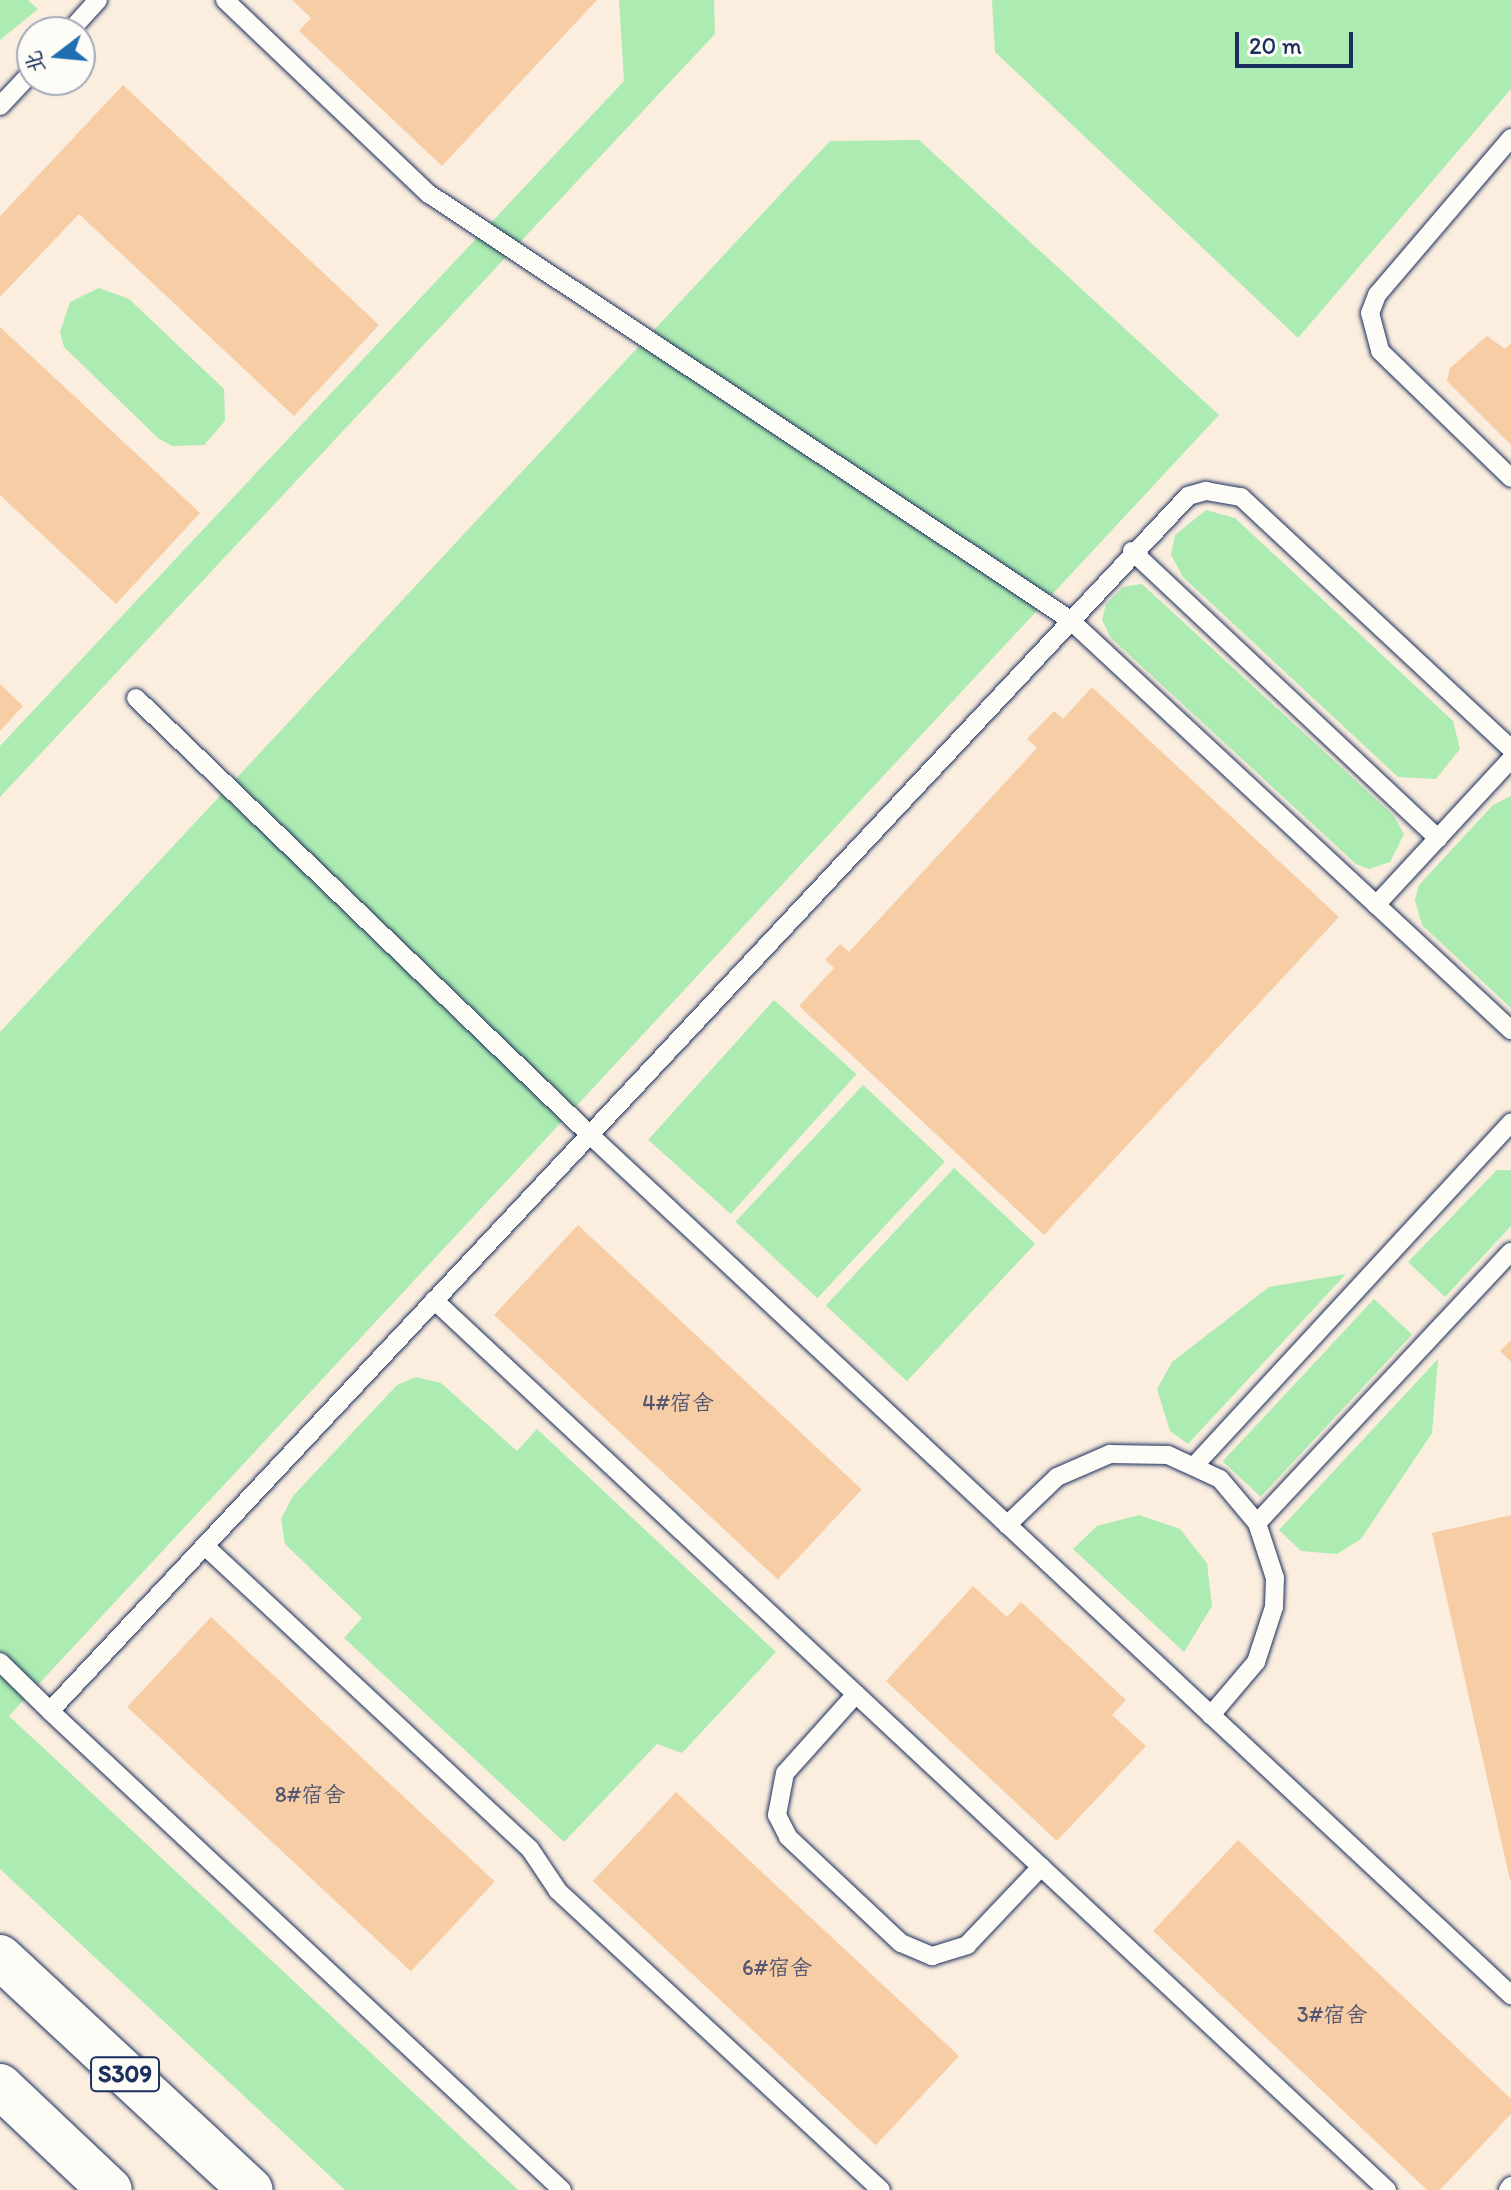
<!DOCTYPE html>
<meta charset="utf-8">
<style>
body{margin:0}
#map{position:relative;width:1511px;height:2190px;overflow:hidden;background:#fbeedf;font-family:Itim,"LXGW WenKai TC",sans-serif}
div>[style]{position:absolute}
.green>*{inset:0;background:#acebb2;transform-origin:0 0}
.building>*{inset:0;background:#f7cda6;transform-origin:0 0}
.roads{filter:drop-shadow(0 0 2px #1b2f5e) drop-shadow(0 0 2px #1b2f5e)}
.service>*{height:18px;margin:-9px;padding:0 9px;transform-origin:9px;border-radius:9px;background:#fdfcf7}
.primary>*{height:44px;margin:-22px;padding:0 22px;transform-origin:22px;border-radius:22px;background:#fdfcf7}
span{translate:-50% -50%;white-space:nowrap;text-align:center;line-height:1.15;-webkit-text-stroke:6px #fdfcf7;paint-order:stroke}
.number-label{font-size:22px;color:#525670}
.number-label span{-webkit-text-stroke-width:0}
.shield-label span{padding:2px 6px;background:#fdfcf7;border:2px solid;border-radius:6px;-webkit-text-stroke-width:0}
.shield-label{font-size:24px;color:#1b2f5e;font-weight:700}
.north{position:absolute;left:16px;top:16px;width:80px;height:80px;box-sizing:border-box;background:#fdfcf7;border:2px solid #a3aaba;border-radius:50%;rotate:254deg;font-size:22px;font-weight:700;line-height:32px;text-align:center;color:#1b2f5e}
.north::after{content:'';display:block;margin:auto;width:28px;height:36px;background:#1f6fb2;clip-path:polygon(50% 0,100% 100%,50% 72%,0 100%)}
.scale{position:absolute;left:1235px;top:32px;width:118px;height:36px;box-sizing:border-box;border:4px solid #1b2f5e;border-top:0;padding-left:10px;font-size:24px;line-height:28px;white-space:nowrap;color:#1b2f5e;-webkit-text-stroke:6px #fdfcf7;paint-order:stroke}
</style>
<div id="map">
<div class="green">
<div style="clip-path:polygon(0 0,28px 0,38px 9px,0 40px)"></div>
<div style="clip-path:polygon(619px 0,714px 0,715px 34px,0 797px,0 746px,624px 81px)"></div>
<div style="clip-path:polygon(992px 0,1511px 0,1511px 89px,1298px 338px,995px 52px)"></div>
<div style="clip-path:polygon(919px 140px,1219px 415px,9px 1716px,518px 2190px,345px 2190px,0 1869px,0 1032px,830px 141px)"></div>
<div style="clip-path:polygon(99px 288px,129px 299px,224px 389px,225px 421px,204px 445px,172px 446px,158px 438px,64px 347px,60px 332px,70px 302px)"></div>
<div style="clip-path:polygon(1206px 510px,1235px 518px,1453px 721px,1460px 749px,1436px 779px,1398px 777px,1183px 577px,1171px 555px,1175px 535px)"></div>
<div style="clip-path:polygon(1142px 584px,1394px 816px,1404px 834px,1390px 862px,1369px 869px,1356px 864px,1111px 638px,1102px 620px,1106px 604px,1123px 587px)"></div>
<div style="clip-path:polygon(1511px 796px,1511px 1008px,1422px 925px,1415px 900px,1419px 885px,1493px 805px)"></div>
<div style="left:774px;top:1000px;width:111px;height:188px;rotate:42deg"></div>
<div style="left:863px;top:1085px;width:112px;height:187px;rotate:43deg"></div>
<div style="left:954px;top:1168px;width:111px;height:188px;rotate:43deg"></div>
<div style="clip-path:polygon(1497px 1170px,1511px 1170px,1511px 1226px,1445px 1297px,1408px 1262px)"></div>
<div style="clip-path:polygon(1346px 1274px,1188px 1444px,1170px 1431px,1157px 1389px,1172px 1362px,1269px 1287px)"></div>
<div style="left:1374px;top:1299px;width:52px;height:222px;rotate:43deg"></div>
<div style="clip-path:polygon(1438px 1359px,1432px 1433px,1361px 1539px,1337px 1554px,1301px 1551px,1279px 1530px)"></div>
<div style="clip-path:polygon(416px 1377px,441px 1383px,517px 1451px,537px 1429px,776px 1652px,682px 1753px,657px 1744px,564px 1842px,344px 1638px,362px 1618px,285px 1544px,281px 1519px,293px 1496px,397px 1385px)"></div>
<div style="clip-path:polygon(1139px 1515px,1180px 1529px,1207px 1563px,1212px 1606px,1184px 1652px,1073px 1549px,1097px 1526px)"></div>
</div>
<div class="building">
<div style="clip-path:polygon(292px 0,597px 0,442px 166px,299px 31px,311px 18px)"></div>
<div style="clip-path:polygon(123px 85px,379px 325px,294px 416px,79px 214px,0 297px,0 216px)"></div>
<div style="clip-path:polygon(0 327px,200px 513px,116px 604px,0 495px)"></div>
<div style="clip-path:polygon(1487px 336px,1505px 349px,1511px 343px,1511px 445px,1447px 381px,1450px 368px)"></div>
<div style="clip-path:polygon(0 684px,23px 706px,0 731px)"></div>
<div style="clip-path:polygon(1092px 687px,1339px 917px,1044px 1235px,799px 1006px,834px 968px,825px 960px,840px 944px,849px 952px,1037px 748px,1027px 739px,1054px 711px,1063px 719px)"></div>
<div style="left:578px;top:1225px;width:388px;height:123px;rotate:43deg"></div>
<div style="clip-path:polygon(1511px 1340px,1511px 1362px,1500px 1351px)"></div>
<div style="clip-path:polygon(1511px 1515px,1511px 1880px,1510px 1880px,1432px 1533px)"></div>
<div style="clip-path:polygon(973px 1586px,1007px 1617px,1021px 1602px,1126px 1700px,1112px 1715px,1146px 1746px,1057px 1841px,886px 1681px)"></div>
<div style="left:211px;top:1617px;width:388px;height:123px;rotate:43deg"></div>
<div style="left:676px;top:1792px;width:387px;height:122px;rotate:43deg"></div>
<div style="clip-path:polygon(1238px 1840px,1511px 2099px,1511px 2114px,1440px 2190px,1427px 2190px,1153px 1931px)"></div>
</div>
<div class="roads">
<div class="service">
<div style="left:225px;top:0;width:282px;rotate:43.6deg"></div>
<div style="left:429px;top:194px;width:768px;rotate:33.59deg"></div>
<div style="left:1069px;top:619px;width:604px;rotate:42.92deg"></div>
<div style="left:69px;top:32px;width:43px;rotate:-47.8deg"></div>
<div style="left:0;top:106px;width:47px;rotate:-46.7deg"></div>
<div style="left:1511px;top:138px;width:206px;rotate:130.5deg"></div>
<div style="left:1377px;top:295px;width:19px;rotate:111deg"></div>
<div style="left:1370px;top:313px;width:39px;rotate:75deg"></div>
<div style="left:1380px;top:351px;width:182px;rotate:44.1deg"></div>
<div style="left:1132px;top:551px;width:420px;rotate:43.2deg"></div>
<div style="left:136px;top:698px;width:629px;rotate:43.9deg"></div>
<div style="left:589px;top:1134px;width:1262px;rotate:43.04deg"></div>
<div style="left:1376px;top:905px;width:199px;rotate:-47.2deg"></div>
<div style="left:434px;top:1300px;width:1304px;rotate:43.04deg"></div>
<div style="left:1195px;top:1465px;width:466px;rotate:-47.3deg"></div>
<div style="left:1257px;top:1523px;width:371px;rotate:-46.9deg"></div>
<div style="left:1007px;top:1525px;width:69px;rotate:-43.8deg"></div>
<div style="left:1057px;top:1477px;width:58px;rotate:-23.5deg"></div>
<div style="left:1110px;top:1454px;width:58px;rotate:1deg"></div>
<div style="left:1168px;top:1455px;width:57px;rotate:24.8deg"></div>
<div style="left:1220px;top:1479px;width:57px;rotate:49.9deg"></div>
<div style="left:1257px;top:1523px;width:58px;rotate:71.9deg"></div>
<div style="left:1275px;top:1578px;width:29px;rotate:92deg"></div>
<div style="left:1274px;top:1607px;width:58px;rotate:108.1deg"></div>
<div style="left:1256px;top:1662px;width:70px;rotate:130.3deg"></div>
<div style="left:205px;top:1546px;width:444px;rotate:43deg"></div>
<div style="left:530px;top:1849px;width:50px;rotate:56.3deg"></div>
<div style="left:558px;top:1891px;width:440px;rotate:42.8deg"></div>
<div style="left:0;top:1662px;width:70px;rotate:44.4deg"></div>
<div style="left:856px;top:1694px;width:106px;rotate:131.9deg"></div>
<div style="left:785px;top:1773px;width:43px;rotate:100.8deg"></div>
<div style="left:777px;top:1815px;width:25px;rotate:63deg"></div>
<div style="left:788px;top:1837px;width:155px;rotate:43.2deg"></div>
<div style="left:901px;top:1943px;width:34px;rotate:23deg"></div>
<div style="left:932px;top:1956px;width:37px;rotate:-17deg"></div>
<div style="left:967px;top:1945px;width:108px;rotate:-46.5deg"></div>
<div style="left:562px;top:2190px;width:701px;rotate:-136.91deg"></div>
<div style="left:50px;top:1711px;width:1665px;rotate:-46.87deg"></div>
<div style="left:1188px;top:496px;width:19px;rotate:-16deg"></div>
<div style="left:1206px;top:491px;width:36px;rotate:10deg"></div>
<div style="left:1241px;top:497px;width:369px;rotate:43deg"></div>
<div style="left:1508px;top:2190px;width:5px;rotate:-53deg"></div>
</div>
<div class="primary">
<div style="left:0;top:1957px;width:342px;rotate:42.9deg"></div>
<div style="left:0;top:2086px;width:151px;rotate:43.4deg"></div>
</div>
</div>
<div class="number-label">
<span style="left:678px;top:1403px">4#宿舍</span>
<span style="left:310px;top:1795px">8#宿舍</span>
<span style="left:777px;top:1968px">6#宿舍</span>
<span style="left:1332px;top:2015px">3#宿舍</span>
</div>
<div class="shield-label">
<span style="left:125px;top:2074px">S309</span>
</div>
<div class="north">北</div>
<div class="scale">20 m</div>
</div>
